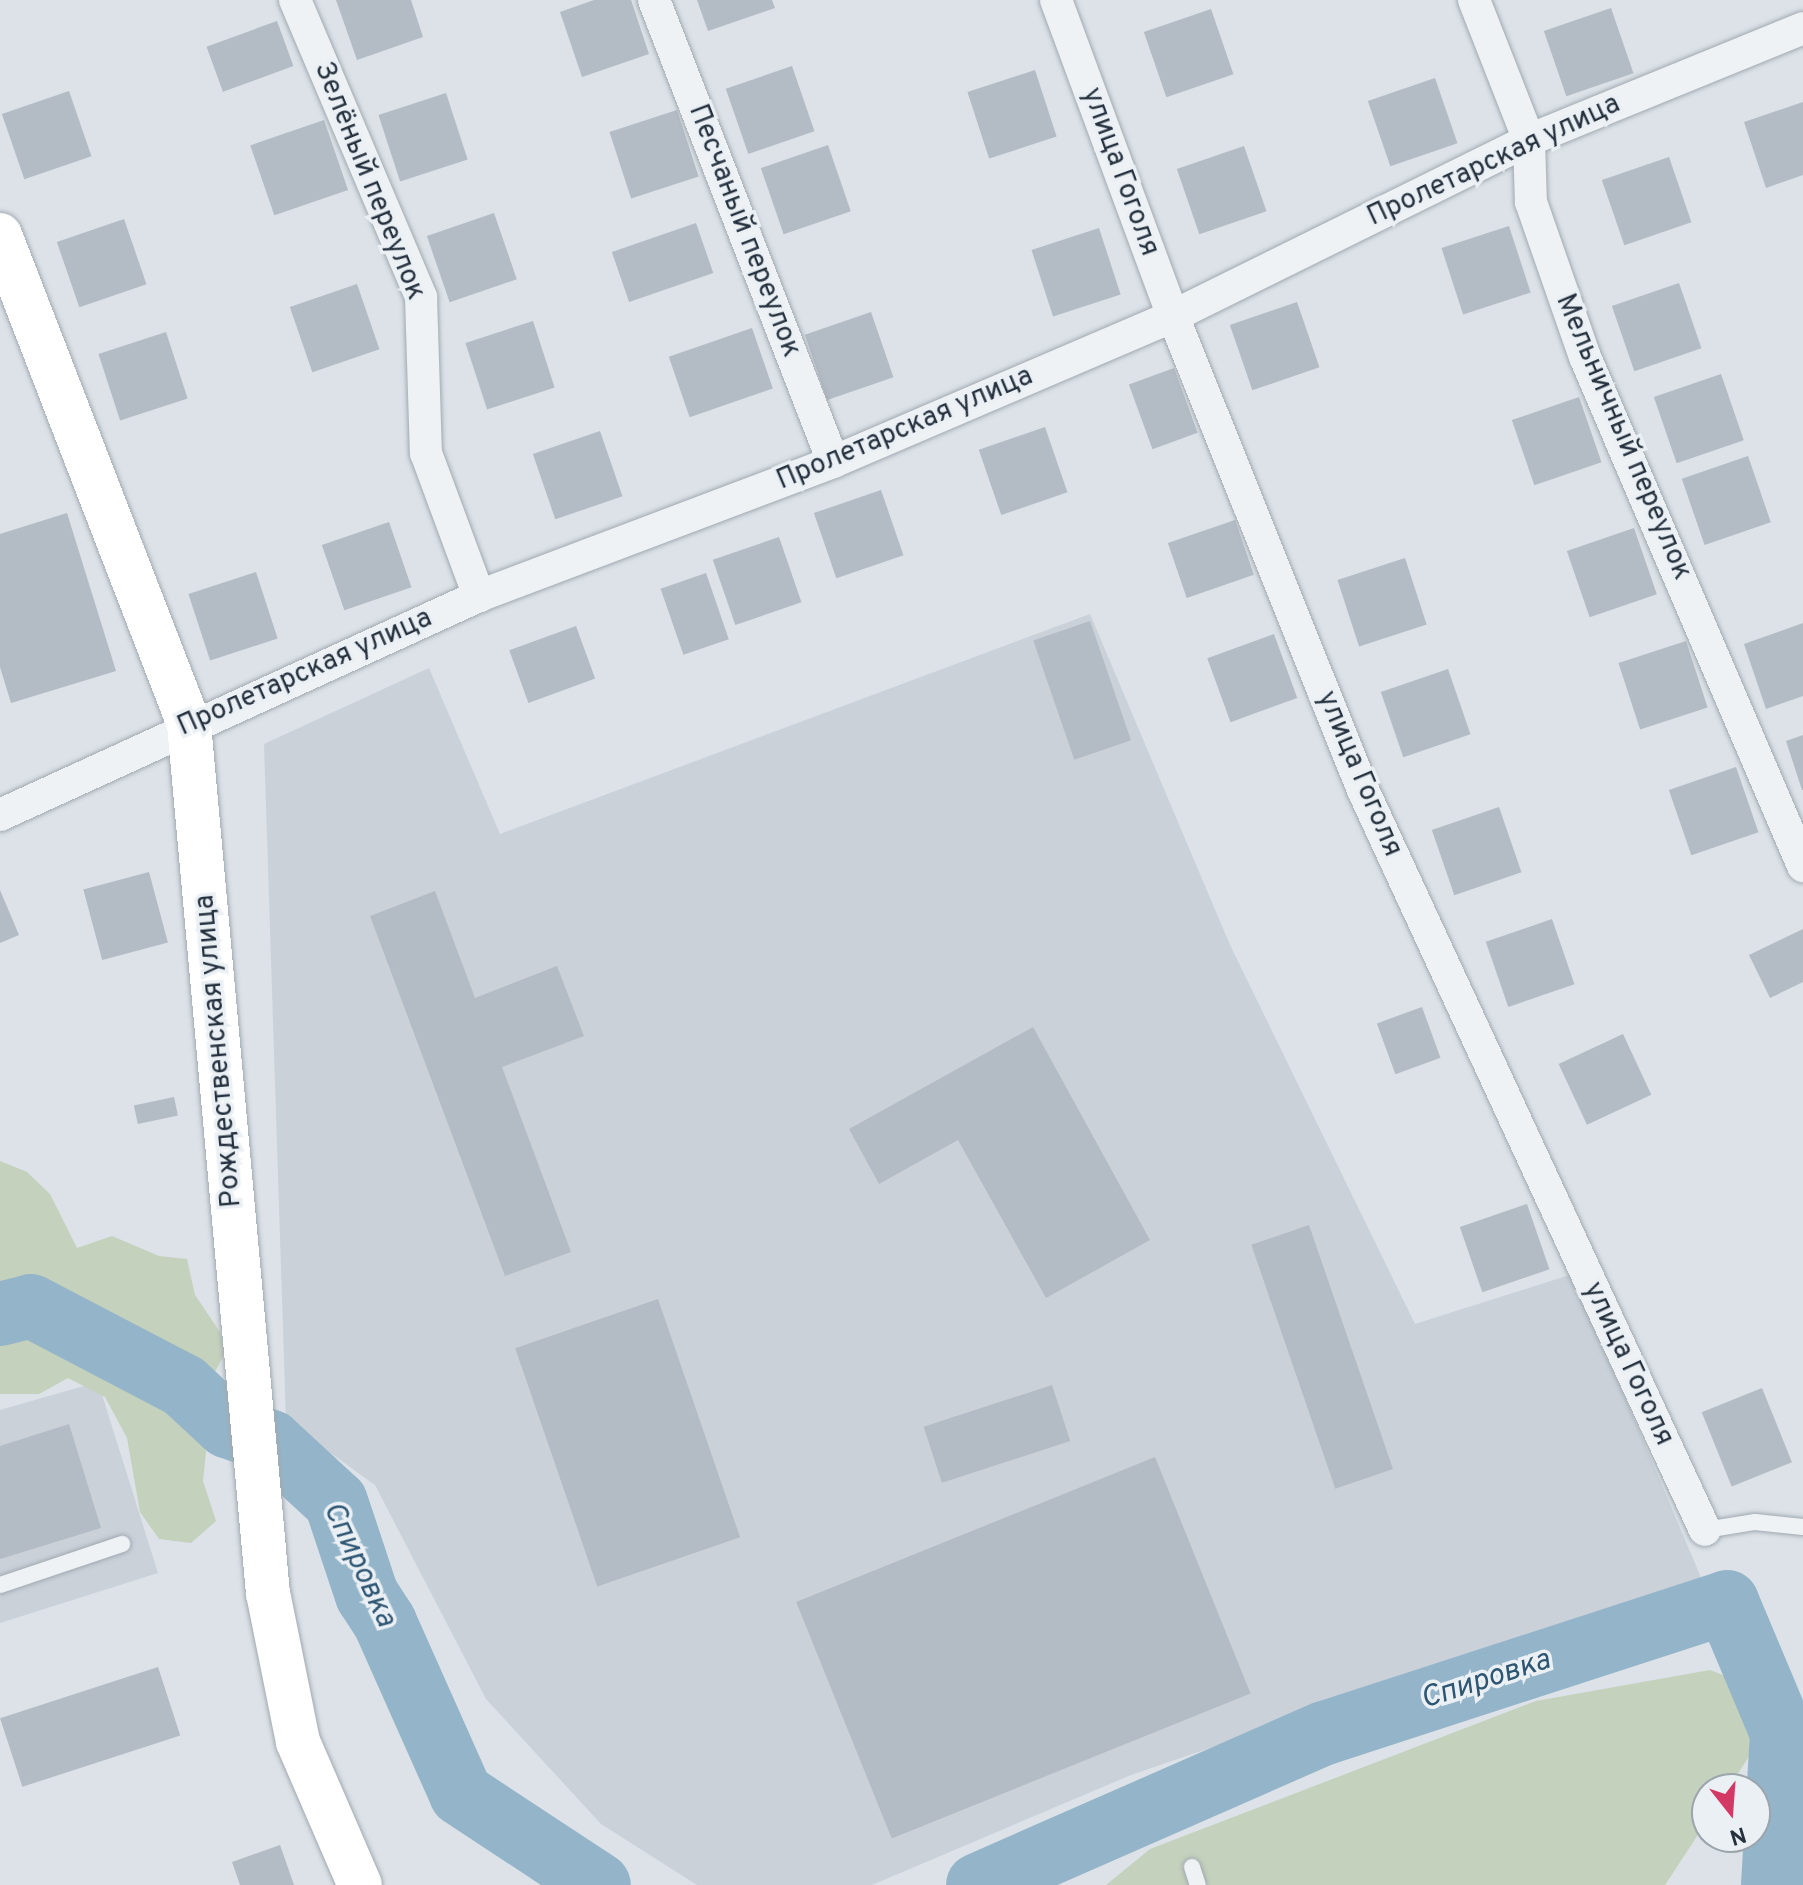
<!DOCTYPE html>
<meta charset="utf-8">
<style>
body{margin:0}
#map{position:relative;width:1803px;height:1885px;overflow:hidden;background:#dce2e7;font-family:Overpass,sans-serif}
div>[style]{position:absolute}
.built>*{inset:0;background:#cad1d9}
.green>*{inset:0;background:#c4d1bc}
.river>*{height:64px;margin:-32px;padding:0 32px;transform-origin:32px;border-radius:32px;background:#94b5c9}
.building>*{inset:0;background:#b3bbc4;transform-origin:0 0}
.roads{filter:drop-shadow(0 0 2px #a1a9b1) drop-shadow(0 0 2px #a1a9b1)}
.lane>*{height:16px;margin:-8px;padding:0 8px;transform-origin:8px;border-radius:8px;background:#eef2f5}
.street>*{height:32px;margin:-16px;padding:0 16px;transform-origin:16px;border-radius:16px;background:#eef2f5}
.secondary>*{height:44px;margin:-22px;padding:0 22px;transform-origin:22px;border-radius:22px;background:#fff}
span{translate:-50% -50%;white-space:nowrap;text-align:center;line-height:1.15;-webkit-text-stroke:7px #ebf0f5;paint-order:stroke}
.street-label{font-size:28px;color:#25313e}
.water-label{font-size:30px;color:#2e5673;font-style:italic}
.north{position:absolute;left:1691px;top:1773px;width:80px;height:80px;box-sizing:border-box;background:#ebf0f5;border:2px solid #9ca4ac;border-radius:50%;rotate:163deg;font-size:22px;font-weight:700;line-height:32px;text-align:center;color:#25313e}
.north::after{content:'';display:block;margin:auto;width:28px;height:36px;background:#d43965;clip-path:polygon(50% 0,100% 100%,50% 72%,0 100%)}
</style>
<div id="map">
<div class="built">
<div style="clip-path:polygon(1090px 614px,1230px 945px,1415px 1324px,1573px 1274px,1702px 1580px,1131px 1775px,872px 1885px,697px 1885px,601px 1824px,486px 1699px,375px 1485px,286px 1421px,264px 744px,429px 668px,500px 834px)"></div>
<div style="clip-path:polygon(98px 1382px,158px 1573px,0 1623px,0 1410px)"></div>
</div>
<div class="green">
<div style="clip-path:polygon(0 1161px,27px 1172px,50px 1194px,77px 1248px,112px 1236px,159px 1256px,187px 1259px,195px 1295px,220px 1332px,225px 1353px,192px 1415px,206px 1452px,203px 1481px,216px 1521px,191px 1543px,159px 1539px,140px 1512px,127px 1438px,105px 1397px,68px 1378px,39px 1394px,0 1394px)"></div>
<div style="clip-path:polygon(1710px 1670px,1751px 1686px,1766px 1730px,1728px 1789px,1707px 1789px,1707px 1821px,1665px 1885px,1106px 1885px,1150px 1849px,1536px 1701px)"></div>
</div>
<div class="river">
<div style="left:0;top:1314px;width:32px;rotate:-14deg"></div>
<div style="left:31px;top:1306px;width:173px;rotate:27.6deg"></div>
<div style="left:184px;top:1386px;width:59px;rotate:42.9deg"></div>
<div style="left:227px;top:1426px;width:47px;rotate:20deg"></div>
<div style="left:271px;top:1442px;width:88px;rotate:42.7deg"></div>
<div style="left:336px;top:1502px;width:98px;rotate:71.6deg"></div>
<div style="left:367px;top:1595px;width:33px;rotate:57deg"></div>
<div style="left:385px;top:1623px;width:187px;rotate:66deg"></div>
<div style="left:461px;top:1794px;width:165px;rotate:33.4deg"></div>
<div style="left:978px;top:1885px;width:379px;rotate:-23.7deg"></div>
<div style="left:1325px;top:1733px;width:423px;rotate:-18deg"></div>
<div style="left:1727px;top:1602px;width:142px;rotate:67.2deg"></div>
<div style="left:1782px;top:1733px;width:152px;rotate:93.4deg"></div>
</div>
<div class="building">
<div style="clip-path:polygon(336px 0,411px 0,423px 37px,357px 60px)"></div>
<div style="clip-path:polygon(594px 0,631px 0,649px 54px,582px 77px,560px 12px)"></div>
<div style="clip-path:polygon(697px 0,772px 0,775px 8px,708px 31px)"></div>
<div style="left:1611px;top:8px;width:69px;height:71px;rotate:71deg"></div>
<div style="left:1211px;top:9px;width:69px;height:71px;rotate:71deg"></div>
<div style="left:277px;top:21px;width:48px;height:75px;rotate:70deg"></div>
<div style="left:792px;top:66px;width:69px;height:70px;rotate:71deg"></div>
<div style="left:1035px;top:70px;width:70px;height:71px;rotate:72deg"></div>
<div style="left:1435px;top:78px;width:69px;height:71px;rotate:71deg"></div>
<div style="left:69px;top:91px;width:69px;height:71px;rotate:71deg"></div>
<div style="left:446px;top:93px;width:70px;height:71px;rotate:72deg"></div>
<div style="clip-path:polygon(1803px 102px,1803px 175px,1766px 188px,1744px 122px)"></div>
<div style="left:677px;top:110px;width:70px;height:71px;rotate:72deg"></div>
<div style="left:324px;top:120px;width:74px;height:78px;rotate:71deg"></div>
<div style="left:828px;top:145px;width:70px;height:71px;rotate:71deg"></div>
<div style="left:1244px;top:146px;width:69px;height:71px;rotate:71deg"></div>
<div style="left:1669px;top:157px;width:69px;height:71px;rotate:71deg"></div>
<div style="left:494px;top:213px;width:70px;height:71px;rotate:71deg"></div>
<div style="left:124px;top:219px;width:69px;height:71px;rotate:71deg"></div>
<div style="left:696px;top:223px;width:53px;height:89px;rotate:71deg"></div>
<div style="left:1509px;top:226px;width:70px;height:71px;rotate:72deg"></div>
<div style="left:1099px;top:228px;width:70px;height:71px;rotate:72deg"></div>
<div style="left:1679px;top:283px;width:69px;height:71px;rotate:71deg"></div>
<div style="left:357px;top:284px;width:69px;height:71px;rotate:71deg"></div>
<div style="left:1297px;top:302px;width:69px;height:71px;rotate:71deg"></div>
<div style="left:871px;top:312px;width:69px;height:70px;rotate:71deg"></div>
<div style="left:533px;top:321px;width:70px;height:71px;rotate:72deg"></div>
<div style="left:752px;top:328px;width:64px;height:88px;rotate:71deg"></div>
<div style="left:166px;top:332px;width:70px;height:71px;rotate:72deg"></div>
<div style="left:1174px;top:368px;width:69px;height:48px;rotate:70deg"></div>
<div style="left:1721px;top:374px;width:70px;height:71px;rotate:71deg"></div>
<div style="left:1579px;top:397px;width:69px;height:71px;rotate:71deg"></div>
<div style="left:1045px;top:427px;width:69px;height:70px;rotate:71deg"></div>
<div style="left:600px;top:431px;width:69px;height:71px;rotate:71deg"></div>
<div style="left:1748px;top:456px;width:70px;height:70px;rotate:71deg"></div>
<div style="left:881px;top:490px;width:69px;height:71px;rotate:71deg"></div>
<div style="clip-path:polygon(67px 513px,116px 671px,11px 703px,0 667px,0 534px)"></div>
<div style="left:1235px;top:520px;width:58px;height:71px;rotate:71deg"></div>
<div style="left:389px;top:522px;width:69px;height:71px;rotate:71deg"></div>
<div style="left:1634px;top:528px;width:70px;height:71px;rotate:71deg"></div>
<div style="left:779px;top:537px;width:69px;height:70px;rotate:71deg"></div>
<div style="left:1405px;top:558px;width:70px;height:71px;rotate:72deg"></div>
<div style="left:256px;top:572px;width:70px;height:71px;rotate:72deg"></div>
<div style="left:706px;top:573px;width:70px;height:48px;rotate:71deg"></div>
<div style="left:1090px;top:621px;width:126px;height:60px;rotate:71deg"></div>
<div style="clip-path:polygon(1803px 623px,1803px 696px,1766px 709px,1744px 644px)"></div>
<div style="left:576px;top:626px;width:56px;height:71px;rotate:70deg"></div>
<div style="left:1274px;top:634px;width:68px;height:71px;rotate:70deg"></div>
<div style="left:1686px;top:641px;width:70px;height:71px;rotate:72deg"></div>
<div style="left:1448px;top:669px;width:69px;height:71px;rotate:71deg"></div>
<div style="clip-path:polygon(1803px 735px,1803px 790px,1802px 790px,1786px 741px)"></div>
<div style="left:1736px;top:767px;width:69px;height:71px;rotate:71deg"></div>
<div style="left:1499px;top:807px;width:69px;height:71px;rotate:71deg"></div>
<div style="left:149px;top:872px;width:73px;height:68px;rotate:75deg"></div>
<div style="clip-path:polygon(0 890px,19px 935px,0 943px)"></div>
<div style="clip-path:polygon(435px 891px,475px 998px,557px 966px,584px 1036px,502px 1067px,571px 1252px,505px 1276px,370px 916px)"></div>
<div style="left:1552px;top:919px;width:69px;height:70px;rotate:71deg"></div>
<div style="clip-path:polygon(1803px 929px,1803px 982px,1770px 998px,1749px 955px)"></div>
<div style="left:1422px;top:1007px;width:54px;height:48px;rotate:70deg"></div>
<div style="clip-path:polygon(1033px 1027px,1150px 1240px,1046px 1298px,958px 1140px,879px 1184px,849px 1129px)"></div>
<div style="left:1623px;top:1034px;width:67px;height:71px;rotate:65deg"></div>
<div style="left:174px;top:1097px;width:19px;height:41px;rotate:78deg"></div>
<div style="left:1527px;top:1204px;width:69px;height:71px;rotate:71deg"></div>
<div style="left:1309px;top:1225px;width:258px;height:61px;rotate:71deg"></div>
<div style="left:658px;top:1299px;width:252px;height:151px;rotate:71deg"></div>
<div style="left:1052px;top:1385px;width:59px;height:135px;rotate:72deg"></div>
<div style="left:1762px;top:1388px;width:80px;height:65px;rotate:68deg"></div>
<div style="clip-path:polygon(69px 1424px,101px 1528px,0 1559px,0 1446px)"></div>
<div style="left:1155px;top:1457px;width:255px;height:387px;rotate:68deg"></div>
<div style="left:158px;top:1667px;width:72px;height:166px;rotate:72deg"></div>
<div style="clip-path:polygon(280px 1845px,294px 1885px,240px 1885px,232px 1862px)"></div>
</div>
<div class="roads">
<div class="lane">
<div style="left:1705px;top:1530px;width:51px;rotate:-9.1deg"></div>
<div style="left:1755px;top:1522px;width:48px;rotate:5.9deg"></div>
<div style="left:0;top:1585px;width:129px;rotate:-18.6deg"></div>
<div style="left:1192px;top:1867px;width:19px;rotate:72deg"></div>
</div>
<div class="street">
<div style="left:295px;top:0;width:323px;rotate:67deg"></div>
<div style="left:421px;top:297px;width:156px;rotate:88.2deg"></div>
<div style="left:426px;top:453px;width:153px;rotate:69.7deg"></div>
<div style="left:654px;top:0;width:495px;rotate:68.8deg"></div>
<div style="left:1056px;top:0;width:337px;rotate:69.7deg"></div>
<div style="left:1173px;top:316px;width:511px;rotate:68.16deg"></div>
<div style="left:1363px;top:790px;width:815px;rotate:65.2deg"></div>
<div style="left:1474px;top:0;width:150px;rotate:68.6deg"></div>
<div style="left:1529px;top:140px;width:62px;rotate:88.2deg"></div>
<div style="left:1531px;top:202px;width:164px;rotate:70.8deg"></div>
<div style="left:1585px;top:357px;width:554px;rotate:66.81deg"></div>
<div style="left:0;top:815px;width:527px;rotate:-24.57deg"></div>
<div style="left:479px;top:596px;width:379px;rotate:-20.7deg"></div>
<div style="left:833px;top:462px;width:370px;rotate:-23.2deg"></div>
<div style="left:1173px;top:316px;width:397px;rotate:-26.3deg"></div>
<div style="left:1529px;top:140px;width:296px;rotate:-22.2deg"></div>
</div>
<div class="secondary">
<div style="left:0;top:235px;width:524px;rotate:68.87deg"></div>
<div style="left:189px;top:724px;width:873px;rotate:84.81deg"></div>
<div style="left:268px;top:1593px;width:152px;rotate:78.6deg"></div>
<div style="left:298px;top:1742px;width:156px;rotate:66.6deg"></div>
</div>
</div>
<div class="street-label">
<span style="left:1494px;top:161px;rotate:-25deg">Пролетарская улица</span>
<span style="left:1120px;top:172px;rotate:70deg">улица Гоголя</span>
<span style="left:369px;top:181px;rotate:68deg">Зелёный переулок</span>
<span style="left:744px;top:231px;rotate:69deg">Песчаный переулок</span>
<span style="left:905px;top:429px;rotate:-23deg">Пролетарская улица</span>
<span style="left:1623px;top:437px;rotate:67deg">Мельничный переулок</span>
<span style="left:305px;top:673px;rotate:-24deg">Пролетарская улица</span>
<span style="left:1359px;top:774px;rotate:67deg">улица Гоголя</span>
<span style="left:219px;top:1051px;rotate:-95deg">Рождественская улица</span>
<span style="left:1628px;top:1364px;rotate:65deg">улица Гоголя</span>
</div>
<div class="water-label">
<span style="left:358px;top:1565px;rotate:65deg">Спировка</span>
<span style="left:1486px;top:1681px;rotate:-18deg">Спировка</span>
</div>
<div class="north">N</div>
</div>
